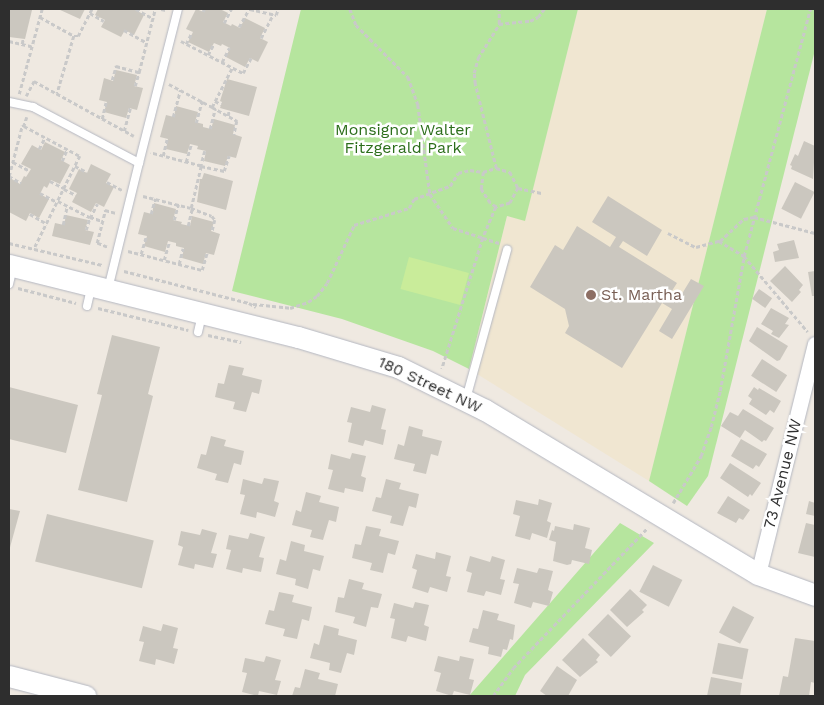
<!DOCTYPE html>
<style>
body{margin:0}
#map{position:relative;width:824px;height:705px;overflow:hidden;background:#efe9e1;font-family:"Work Sans",sans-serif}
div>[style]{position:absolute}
.education>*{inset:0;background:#f0e6d1}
.green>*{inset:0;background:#b6e59e}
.pitch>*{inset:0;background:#c9ec9a;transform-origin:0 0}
.building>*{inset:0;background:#cbc7bf;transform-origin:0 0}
.path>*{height:2.5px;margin-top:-1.25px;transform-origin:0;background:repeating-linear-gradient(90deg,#c9c9c9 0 4px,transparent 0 6.5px)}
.roads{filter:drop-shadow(0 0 1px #b4b7c1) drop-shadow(0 0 1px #b4b7c1)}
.lane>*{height:8px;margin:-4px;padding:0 4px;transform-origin:4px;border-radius:4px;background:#fff}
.street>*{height:15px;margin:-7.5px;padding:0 7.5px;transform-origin:7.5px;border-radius:7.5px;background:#fff}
.secondary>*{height:21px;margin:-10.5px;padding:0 10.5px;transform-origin:10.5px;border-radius:10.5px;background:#fff}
.dots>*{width:14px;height:14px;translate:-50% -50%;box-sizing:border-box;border:2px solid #fff;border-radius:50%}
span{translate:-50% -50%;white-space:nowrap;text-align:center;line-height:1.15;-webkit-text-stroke:5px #fff;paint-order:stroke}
.park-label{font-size:16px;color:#2c6e1b}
.education-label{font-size:16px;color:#785e54}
.left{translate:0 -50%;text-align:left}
.street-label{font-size:16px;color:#2e2e2e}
.frame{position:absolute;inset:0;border:10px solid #2e2e2e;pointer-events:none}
</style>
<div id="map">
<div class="education">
<div style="clip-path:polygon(578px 9px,767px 9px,649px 481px,469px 369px,507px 216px,525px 220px)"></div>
</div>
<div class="green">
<div style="clip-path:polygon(301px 9px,578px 9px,525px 221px,507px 216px,469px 369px,433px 351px,342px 319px,232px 291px)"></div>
<div style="clip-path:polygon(767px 9px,815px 9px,815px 50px,708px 476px,687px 506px,649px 481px)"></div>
<div style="clip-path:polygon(620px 523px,654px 543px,525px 675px,515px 696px,469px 696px)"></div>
</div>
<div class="pitch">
<div style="left:409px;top:257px;width:62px;height:33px;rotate:15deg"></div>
</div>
<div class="building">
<div style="clip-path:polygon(9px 9px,32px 10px,25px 39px,9px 37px)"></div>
<div style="clip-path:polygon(58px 9px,85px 9px,80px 19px)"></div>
<div style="clip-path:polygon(98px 9px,135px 9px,144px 15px,134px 35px,125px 30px,121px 37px,101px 27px,105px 20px,95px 15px)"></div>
<div style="clip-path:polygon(196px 9px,204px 12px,205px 9px,220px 9px,228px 13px,223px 22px,231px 26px,232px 24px,240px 28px,245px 18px,265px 28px,260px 38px,268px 42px,258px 62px,250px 58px,245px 67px,226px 57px,230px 48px,222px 44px,221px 46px,214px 43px,209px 52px,188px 42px,193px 32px,186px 29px)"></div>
<div style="clip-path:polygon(116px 70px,137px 75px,134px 86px,143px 88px,137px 110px,129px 108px,126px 118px,104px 112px,107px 102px,99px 100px,104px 78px,113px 81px)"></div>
<div style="clip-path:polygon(227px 79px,257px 87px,249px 116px,220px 108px,222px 102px,220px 101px)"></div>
<div style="clip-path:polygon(176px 106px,198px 112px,195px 122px,203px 124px,203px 127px,211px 129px,214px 119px,235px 125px,233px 134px,242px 137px,236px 158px,228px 156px,225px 166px,204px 161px,206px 151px,197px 149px,198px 146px,190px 144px,187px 154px,166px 149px,168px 139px,160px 137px,166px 115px,174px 117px)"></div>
<div style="clip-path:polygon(804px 141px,815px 146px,813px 179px,791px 169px,792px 166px,790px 165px,795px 154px,798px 156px)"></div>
<div style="clip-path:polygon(45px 142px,65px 152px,61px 160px,70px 165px,60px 184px,51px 180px,47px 188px,44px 186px,40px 194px,49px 199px,39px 218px,30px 213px,26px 221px,9px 212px,9px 181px,10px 178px,20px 184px,24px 176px,26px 177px,31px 169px,21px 164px,32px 145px,41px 150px)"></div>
<div style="clip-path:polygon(91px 164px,111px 174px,106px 183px,114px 187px,104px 207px,96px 203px,91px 212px,72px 202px,77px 193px,69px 189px,79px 169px,87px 173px)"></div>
<div style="clip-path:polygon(204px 173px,233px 181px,226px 210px,197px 202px,200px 179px,202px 179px)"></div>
<div style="left:795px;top:182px;width:22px;height:30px;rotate:27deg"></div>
<div style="clip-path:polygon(608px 196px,662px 230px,647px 256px,623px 241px,619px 247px,677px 283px,668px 297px,677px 302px,691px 279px,704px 286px,672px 339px,659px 331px,672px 309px,662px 303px,622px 368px,565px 333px,569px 326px,565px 309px,530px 287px,555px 245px,563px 250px,577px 226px,610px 247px,616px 237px,592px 222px)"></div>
<div style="clip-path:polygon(154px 203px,176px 209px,173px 220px,182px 222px,181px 224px,190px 226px,192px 216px,214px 222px,211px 231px,220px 234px,214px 255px,206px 253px,203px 264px,182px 258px,184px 248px,176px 246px,176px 243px,168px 241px,165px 252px,144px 246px,147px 236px,138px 234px,144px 212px,152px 214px)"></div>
<div style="clip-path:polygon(66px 215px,88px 220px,85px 230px,94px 232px,90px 245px,52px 236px,55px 223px,64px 225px)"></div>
<div style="clip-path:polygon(794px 240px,799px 258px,775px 262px,773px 252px,779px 250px,777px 244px)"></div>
<div style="clip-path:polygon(785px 266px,803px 285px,799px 290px,801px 292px,792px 302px,770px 281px)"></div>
<div style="clip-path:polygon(815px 271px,815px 296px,812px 296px,808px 272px)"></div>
<div style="left:759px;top:289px;width:16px;height:12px;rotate:35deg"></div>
<div style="clip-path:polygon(771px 308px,789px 318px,785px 324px,789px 325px,779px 338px,771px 334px,773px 331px,761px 324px)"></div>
<div style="clip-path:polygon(757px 327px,788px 346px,780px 360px,777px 361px,749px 341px)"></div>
<div style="clip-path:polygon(112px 335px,160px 347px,148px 394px,153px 396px,127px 502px,78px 490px,102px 395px,97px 394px)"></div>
<div style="left:762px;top:359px;width:30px;height:20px;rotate:33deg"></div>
<div style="clip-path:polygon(229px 365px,244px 368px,242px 375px,262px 380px,259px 394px,252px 392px,246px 412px,233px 409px,235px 402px,215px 397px,218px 383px,224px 384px)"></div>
<div style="clip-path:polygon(9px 387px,78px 405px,66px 453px,9px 439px)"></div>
<div style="clip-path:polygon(754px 387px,758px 390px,759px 388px,781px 401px,774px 413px,770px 410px,766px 415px,749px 404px,752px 399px,748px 396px)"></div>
<div style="clip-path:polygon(372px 405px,386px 409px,381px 429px,386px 430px,383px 445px,365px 440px,363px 446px,348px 442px,352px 423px,347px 422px,351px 407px,370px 412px)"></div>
<div style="clip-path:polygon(743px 409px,774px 428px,766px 441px,764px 440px,762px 442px,745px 430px,740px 438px,721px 426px,730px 412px,738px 416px)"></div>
<div style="clip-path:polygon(409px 426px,423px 430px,422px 436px,442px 441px,438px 456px,431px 454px,426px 474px,413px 471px,415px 464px,394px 459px,398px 444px,404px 446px)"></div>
<div style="clip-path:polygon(211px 436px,226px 440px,224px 446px,244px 451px,241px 465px,234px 463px,228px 483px,215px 480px,217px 474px,197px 468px,201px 454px,206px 455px)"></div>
<div style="clip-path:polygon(741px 439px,767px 454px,759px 467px,756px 465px,753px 469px,731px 456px)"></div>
<div style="clip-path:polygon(352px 453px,366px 456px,361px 476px,366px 478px,363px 492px,345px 488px,344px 493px,328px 489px,333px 470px,328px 469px,331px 454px,350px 459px)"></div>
<div style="clip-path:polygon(730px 463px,761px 483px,752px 496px,750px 494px,748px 497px,720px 478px)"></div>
<div style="clip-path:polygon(264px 478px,279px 481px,274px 501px,279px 503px,275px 517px,257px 512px,256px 518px,240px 514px,245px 495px,240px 494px,243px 479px,262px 484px)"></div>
<div style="clip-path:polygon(386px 479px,401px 483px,399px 489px,419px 494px,416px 508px,409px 506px,403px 526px,390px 523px,392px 516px,372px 511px,376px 497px,381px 498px)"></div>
<div style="clip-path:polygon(306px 492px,321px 496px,319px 502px,339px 507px,336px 522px,329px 520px,323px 540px,310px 537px,312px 530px,292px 525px,296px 510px,301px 512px)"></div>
<div style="clip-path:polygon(728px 496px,750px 510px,743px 520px,739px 518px,736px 523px,717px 513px)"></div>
<div style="clip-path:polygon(539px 499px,552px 503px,547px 521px,551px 523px,547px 538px,532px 533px,530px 540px,515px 536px,520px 516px,513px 514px,516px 500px,538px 505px)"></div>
<div style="clip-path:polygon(809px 501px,815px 503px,815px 516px,806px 514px)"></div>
<div style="clip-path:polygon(9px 509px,20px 511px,9px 551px)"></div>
<div style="left:47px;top:514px;width:110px;height:49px;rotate:14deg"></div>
<div style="clip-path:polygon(806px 523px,815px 525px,815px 557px,798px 553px)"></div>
<div style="clip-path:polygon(574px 524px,590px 528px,585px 548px,592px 550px,589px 564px,572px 560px,571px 564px,567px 565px,553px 561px,556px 542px,549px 540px,552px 530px,554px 531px,555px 526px,573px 530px)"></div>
<div style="clip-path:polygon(366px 526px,381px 529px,379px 536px,399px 541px,395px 555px,388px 553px,383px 573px,370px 570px,372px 563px,352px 558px,355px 544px,361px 545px)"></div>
<div style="clip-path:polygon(202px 529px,217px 533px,211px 553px,217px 554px,213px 568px,195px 564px,194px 569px,178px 565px,183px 547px,178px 545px,181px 531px,200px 535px)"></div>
<div style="clip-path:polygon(250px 533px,265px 537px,259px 557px,264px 558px,261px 572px,243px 568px,242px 573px,226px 569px,231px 550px,226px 549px,229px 535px,248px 539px)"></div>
<div style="clip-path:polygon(291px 541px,305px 545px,304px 551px,324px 556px,320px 571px,313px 569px,308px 589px,295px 585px,296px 579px,276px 574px,280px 559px,286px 561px)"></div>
<div style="clip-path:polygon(436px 552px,451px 556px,446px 576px,451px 577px,447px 592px,430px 587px,428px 593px,412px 588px,417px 570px,412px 568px,416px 554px,435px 559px)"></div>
<div style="clip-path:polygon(470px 556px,490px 562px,492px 556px,505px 560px,500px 579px,505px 580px,501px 595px,486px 591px,484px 596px,467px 592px,472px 573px,466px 571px)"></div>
<div style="left:653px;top:565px;width:33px;height:30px;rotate:27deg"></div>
<div style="clip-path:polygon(517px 568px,537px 573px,539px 568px,553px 571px,548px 590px,553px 592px,549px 606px,533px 602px,531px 608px,514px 603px,519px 584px,513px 583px)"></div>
<div style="clip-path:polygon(349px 579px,364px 583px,362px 589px,382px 594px,378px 608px,371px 607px,366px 627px,353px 623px,355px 617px,335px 612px,338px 597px,344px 598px)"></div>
<div style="clip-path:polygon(630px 589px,647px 605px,642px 610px,644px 612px,627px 627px,610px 610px)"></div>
<div style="clip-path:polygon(279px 592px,294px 595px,292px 602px,312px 607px,309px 621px,302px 619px,297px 639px,283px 636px,285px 629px,265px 624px,269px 610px,274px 611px)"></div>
<div style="clip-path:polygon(415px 602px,429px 605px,424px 625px,429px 627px,426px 641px,408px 636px,406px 642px,391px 638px,395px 619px,390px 618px,394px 603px,413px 608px)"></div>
<div style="left:733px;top:606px;width:24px;height:30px;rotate:28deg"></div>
<div style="clip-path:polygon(483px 610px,499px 614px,497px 620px,515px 625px,513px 640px,510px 639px,507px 650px,503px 649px,501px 657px,488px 654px,489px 647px,469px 642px,473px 628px,478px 629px)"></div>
<div style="left:608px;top:614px;width:32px;height:29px;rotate:44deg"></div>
<div style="clip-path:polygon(163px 624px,178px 628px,173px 648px,178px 649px,174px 664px,156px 659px,155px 665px,139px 661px,144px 642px,139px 641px,143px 626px,161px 631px)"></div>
<div style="clip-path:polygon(324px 625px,339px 629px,338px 635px,357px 640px,354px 655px,347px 653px,341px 673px,329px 670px,330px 663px,310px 658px,314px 643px,319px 645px)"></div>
<div style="clip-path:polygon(583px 638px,600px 655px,596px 660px,598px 662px,580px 677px,562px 660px)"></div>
<div style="clip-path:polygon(795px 638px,815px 641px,815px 683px,811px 682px,809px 696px,779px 696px,783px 676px,788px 677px)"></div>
<div style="left:718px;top:643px;width:31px;height:31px;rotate:11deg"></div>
<div style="clip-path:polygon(266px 656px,281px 660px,275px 680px,281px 681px,277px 695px,259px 691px,258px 696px,242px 692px,247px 673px,242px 672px,245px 658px,264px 662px)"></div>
<div style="clip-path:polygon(438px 656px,459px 661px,460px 656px,474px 659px,469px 679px,474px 680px,470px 695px,454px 691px,452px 696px,436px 691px,441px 673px,434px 671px)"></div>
<div style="clip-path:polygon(557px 666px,577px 680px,568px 696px,547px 696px,540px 691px)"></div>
<div style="clip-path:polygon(305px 669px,320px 673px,318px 679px,338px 684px,335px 696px,292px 696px,295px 687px,300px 688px)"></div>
<div style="clip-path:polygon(711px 677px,742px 683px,740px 696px,707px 696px)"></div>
</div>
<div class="path">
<div style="left:136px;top:9px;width:18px;rotate:29deg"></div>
<div style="left:161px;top:9px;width:5px;rotate:11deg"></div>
<div style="left:250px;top:9px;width:27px;rotate:13deg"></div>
<div style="left:276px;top:15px;width:6px;rotate:-72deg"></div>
<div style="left:350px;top:9px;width:17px;rotate:69deg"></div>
<div style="left:356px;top:25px;width:74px;rotate:45deg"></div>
<div style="left:408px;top:77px;width:30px;rotate:70deg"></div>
<div style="left:418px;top:105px;width:90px;rotate:82.3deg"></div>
<div style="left:430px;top:194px;width:41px;rotate:55.9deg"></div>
<div style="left:453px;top:228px;width:32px;rotate:18deg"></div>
<div style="left:483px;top:238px;width:137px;rotate:107.4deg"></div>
<div style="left:203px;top:12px;width:3px;rotate:-72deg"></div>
<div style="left:90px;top:13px;width:16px;rotate:30deg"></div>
<div style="left:40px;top:17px;width:39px;rotate:29deg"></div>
<div style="left:74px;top:36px;width:60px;rotate:106.3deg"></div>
<div style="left:224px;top:23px;width:16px;rotate:-63deg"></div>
<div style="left:499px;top:24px;width:31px;rotate:-6deg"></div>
<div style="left:530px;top:21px;width:9px;rotate:-27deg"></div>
<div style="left:538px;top:17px;width:10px;rotate:-53deg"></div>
<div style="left:239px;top:27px;width:21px;rotate:-61deg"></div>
<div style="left:124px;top:30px;width:25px;rotate:29deg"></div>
<div style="left:74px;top:36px;width:4px"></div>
<div style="left:78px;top:36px;width:30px;rotate:-63deg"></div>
<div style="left:261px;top:38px;width:27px;rotate:-63deg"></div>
<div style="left:9px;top:41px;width:23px;rotate:13deg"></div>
<div style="left:181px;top:41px;width:70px;rotate:27.3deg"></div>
<div style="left:243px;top:73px;width:17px;rotate:-62deg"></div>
<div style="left:22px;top:44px;width:5px;rotate:-79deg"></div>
<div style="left:186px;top:44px;width:13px;rotate:-63deg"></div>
<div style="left:208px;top:55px;width:13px;rotate:-63deg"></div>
<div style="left:222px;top:62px;width:16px;rotate:-63deg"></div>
<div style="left:112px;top:80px;width:15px;rotate:-74deg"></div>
<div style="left:116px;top:66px;width:24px;rotate:15deg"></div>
<div style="left:139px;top:72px;width:65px;rotate:-75.7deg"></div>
<div style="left:169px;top:84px;width:49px;rotate:28.1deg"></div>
<div style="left:212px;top:107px;width:44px;rotate:-62.9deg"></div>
<div style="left:135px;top:86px;width:15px;rotate:-74deg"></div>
<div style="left:19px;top:94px;width:88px;rotate:-74.9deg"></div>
<div style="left:26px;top:96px;width:17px;rotate:-62deg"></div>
<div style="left:34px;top:81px;width:114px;rotate:28.8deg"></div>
<div style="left:215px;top:101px;width:7px;rotate:27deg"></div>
<div style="left:212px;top:107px;width:29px;rotate:29deg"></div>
<div style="left:237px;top:121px;width:14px;rotate:102deg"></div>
<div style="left:228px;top:116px;width:6px;rotate:-81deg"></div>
<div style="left:27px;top:117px;width:9px;rotate:108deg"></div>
<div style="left:24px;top:126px;width:64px;rotate:28.2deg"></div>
<div style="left:80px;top:156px;width:104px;rotate:116.3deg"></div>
<div style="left:173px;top:117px;width:28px;rotate:-75deg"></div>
<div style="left:102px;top:119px;width:17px;rotate:-77deg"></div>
<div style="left:196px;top:123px;width:23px;rotate:-75deg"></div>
<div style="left:210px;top:129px;width:21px;rotate:-76deg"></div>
<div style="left:124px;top:131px;width:24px;rotate:-75deg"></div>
<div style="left:39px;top:149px;width:13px;rotate:-63deg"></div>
<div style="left:205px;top:151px;width:16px;rotate:105deg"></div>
<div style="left:201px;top:166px;width:24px;rotate:12deg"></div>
<div style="left:224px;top:171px;width:16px;rotate:-72deg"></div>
<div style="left:163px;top:156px;width:17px;rotate:-77deg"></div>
<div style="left:62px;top:161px;width:13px;rotate:-67deg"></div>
<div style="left:13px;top:162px;width:19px;rotate:28deg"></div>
<div style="left:186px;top:162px;width:19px;rotate:-74deg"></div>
<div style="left:75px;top:166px;width:13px;rotate:27deg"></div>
<div style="left:496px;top:168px;width:87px;rotate:-104deg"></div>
<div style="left:475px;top:84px;width:11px;rotate:-95deg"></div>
<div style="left:474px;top:73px;width:16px;rotate:-75deg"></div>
<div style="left:478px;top:58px;width:40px;rotate:-58deg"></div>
<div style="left:499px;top:24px;width:15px;rotate:-90deg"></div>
<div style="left:9px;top:176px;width:52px;rotate:-75.4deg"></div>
<div style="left:22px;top:126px;width:2px"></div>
<div style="left:9px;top:176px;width:14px;rotate:30deg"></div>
<div style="left:50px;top:181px;width:16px;rotate:27deg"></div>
<div style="left:107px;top:182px;width:17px;rotate:28deg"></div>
<div style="left:518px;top:188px;width:17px;rotate:118deg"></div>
<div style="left:510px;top:203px;width:15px;rotate:164deg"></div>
<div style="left:496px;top:207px;width:7px;rotate:-146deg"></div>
<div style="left:490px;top:203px;width:17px;rotate:-123deg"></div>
<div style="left:481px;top:189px;width:17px;rotate:-83deg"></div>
<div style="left:483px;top:172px;width:14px;rotate:-17deg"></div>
<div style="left:496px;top:168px;width:15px;rotate:16deg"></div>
<div style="left:510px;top:172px;width:18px;rotate:63deg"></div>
<div style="left:518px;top:188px;width:24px;rotate:12deg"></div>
<div style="left:64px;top:189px;width:13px;rotate:27deg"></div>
<div style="left:40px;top:193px;width:19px;rotate:28deg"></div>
<div style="left:143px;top:196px;width:49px;rotate:14deg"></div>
<div style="left:191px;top:208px;width:43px;rotate:-76.6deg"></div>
<div style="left:201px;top:166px;width:52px;rotate:-165.4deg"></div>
<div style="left:58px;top:201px;width:36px;rotate:27deg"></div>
<div style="left:90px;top:217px;width:13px;rotate:18deg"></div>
<div style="left:9px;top:204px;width:1px;rotate:90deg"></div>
<div style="left:496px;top:207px;width:34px;rotate:113deg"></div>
<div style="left:483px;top:238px;width:17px;rotate:17deg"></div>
<div style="left:191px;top:208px;width:22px;rotate:21deg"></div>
<div style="left:212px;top:216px;width:5px;rotate:53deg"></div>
<div style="left:215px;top:220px;width:12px;rotate:104deg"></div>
<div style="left:30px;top:214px;width:20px;rotate:30deg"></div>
<div style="left:151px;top:214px;width:16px;rotate:-75deg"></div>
<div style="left:90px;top:218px;width:16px;rotate:-63deg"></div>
<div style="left:174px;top:220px;width:16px;rotate:-75deg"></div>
<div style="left:63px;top:225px;width:19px;rotate:-78deg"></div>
<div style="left:188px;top:226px;width:18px;rotate:-77deg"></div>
<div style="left:86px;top:230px;width:14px;rotate:-73deg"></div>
<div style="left:668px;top:233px;width:31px;rotate:27deg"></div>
<div style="left:696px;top:247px;width:24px;rotate:-15deg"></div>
<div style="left:719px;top:241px;width:29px;rotate:31deg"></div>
<div style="left:744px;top:256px;width:99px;rotate:49.9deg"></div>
<div style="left:720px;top:241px;width:33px;rotate:-43deg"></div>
<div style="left:744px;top:219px;width:10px;rotate:-11deg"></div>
<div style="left:754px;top:217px;width:63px;rotate:14.7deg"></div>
<div style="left:9px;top:243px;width:96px;rotate:13.3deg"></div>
<div style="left:107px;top:247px;width:11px;rotate:-158deg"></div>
<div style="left:97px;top:243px;width:34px;rotate:-76deg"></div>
<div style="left:105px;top:210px;width:11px;rotate:15deg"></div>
<div style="left:128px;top:251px;width:76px;rotate:14.4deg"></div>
<div style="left:202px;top:270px;width:18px;rotate:-74deg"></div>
<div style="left:141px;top:254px;width:19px;rotate:-74deg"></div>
<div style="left:164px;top:260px;width:19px;rotate:-74deg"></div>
<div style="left:179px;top:264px;width:16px;rotate:-76deg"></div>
<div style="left:124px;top:271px;width:129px;rotate:14.4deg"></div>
<div style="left:249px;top:303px;width:8px;rotate:30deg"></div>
<div style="left:18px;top:288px;width:60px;rotate:14.5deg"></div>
<div style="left:253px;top:304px;width:37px;rotate:6deg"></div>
<div style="left:290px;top:308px;width:19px;rotate:-18deg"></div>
<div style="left:308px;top:302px;width:11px;rotate:-34deg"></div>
<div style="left:317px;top:296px;width:16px;rotate:-52deg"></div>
<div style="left:327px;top:283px;width:64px;rotate:-65deg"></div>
<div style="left:354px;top:225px;width:58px;rotate:-17.2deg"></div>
<div style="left:409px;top:208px;width:10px;rotate:-61deg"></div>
<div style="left:414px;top:199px;width:38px;rotate:-20deg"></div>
<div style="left:450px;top:186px;width:15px;rotate:-58deg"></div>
<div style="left:458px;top:173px;width:12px;rotate:-14deg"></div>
<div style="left:470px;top:170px;width:13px;rotate:9deg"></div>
<div style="left:98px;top:308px;width:93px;rotate:13.7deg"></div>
<div style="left:208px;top:335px;width:34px;rotate:12deg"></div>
<div style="left:673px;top:503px;width:55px;rotate:-59.2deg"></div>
<div style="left:701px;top:456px;width:31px;rotate:-71deg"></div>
<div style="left:711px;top:427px;width:37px;rotate:-76deg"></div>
<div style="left:720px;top:391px;width:137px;rotate:-79.9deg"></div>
<div style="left:744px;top:256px;width:256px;rotate:-75deg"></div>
<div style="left:493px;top:696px;width:34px;rotate:-54deg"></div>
<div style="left:513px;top:668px;width:195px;rotate:-46.2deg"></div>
</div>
<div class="roads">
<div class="lane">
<div style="left:9px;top:102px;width:25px;rotate:12deg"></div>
<div style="left:33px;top:107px;width:120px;rotate:27.8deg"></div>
<div style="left:139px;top:163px;width:159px;rotate:-75.8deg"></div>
<div style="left:9px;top:284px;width:17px;rotate:-77deg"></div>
<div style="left:108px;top:289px;width:130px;rotate:-76.2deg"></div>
<div style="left:87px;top:306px;width:18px;rotate:-77deg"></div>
<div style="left:198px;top:332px;width:17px;rotate:-77deg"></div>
<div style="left:466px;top:399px;width:155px;rotate:-74.6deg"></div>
</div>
<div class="street">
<div style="left:758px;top:574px;width:237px;rotate:-76.1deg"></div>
</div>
<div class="secondary">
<div style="left:9px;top:265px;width:298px;rotate:14deg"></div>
<div style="left:298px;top:337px;width:104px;rotate:16.7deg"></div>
<div style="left:398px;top:367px;width:97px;rotate:26.3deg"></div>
<div style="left:485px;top:410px;width:318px;rotate:31deg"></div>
<div style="left:758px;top:574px;width:61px;rotate:20.2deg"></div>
<div style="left:9px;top:676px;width:79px;rotate:14.7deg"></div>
</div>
</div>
<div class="dots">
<div style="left:591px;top:295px;background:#8d6e63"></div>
</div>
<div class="park-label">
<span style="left:403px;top:139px">Monsignor Walter<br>Fitzgerald Park</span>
</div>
<div class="education-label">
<span class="left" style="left:601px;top:295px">St. Martha</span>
</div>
<div class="street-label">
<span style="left:430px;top:385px;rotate:25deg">180 Street NW</span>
<span style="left:783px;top:474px;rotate:-76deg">73 Avenue NW</span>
</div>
<div class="frame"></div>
</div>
